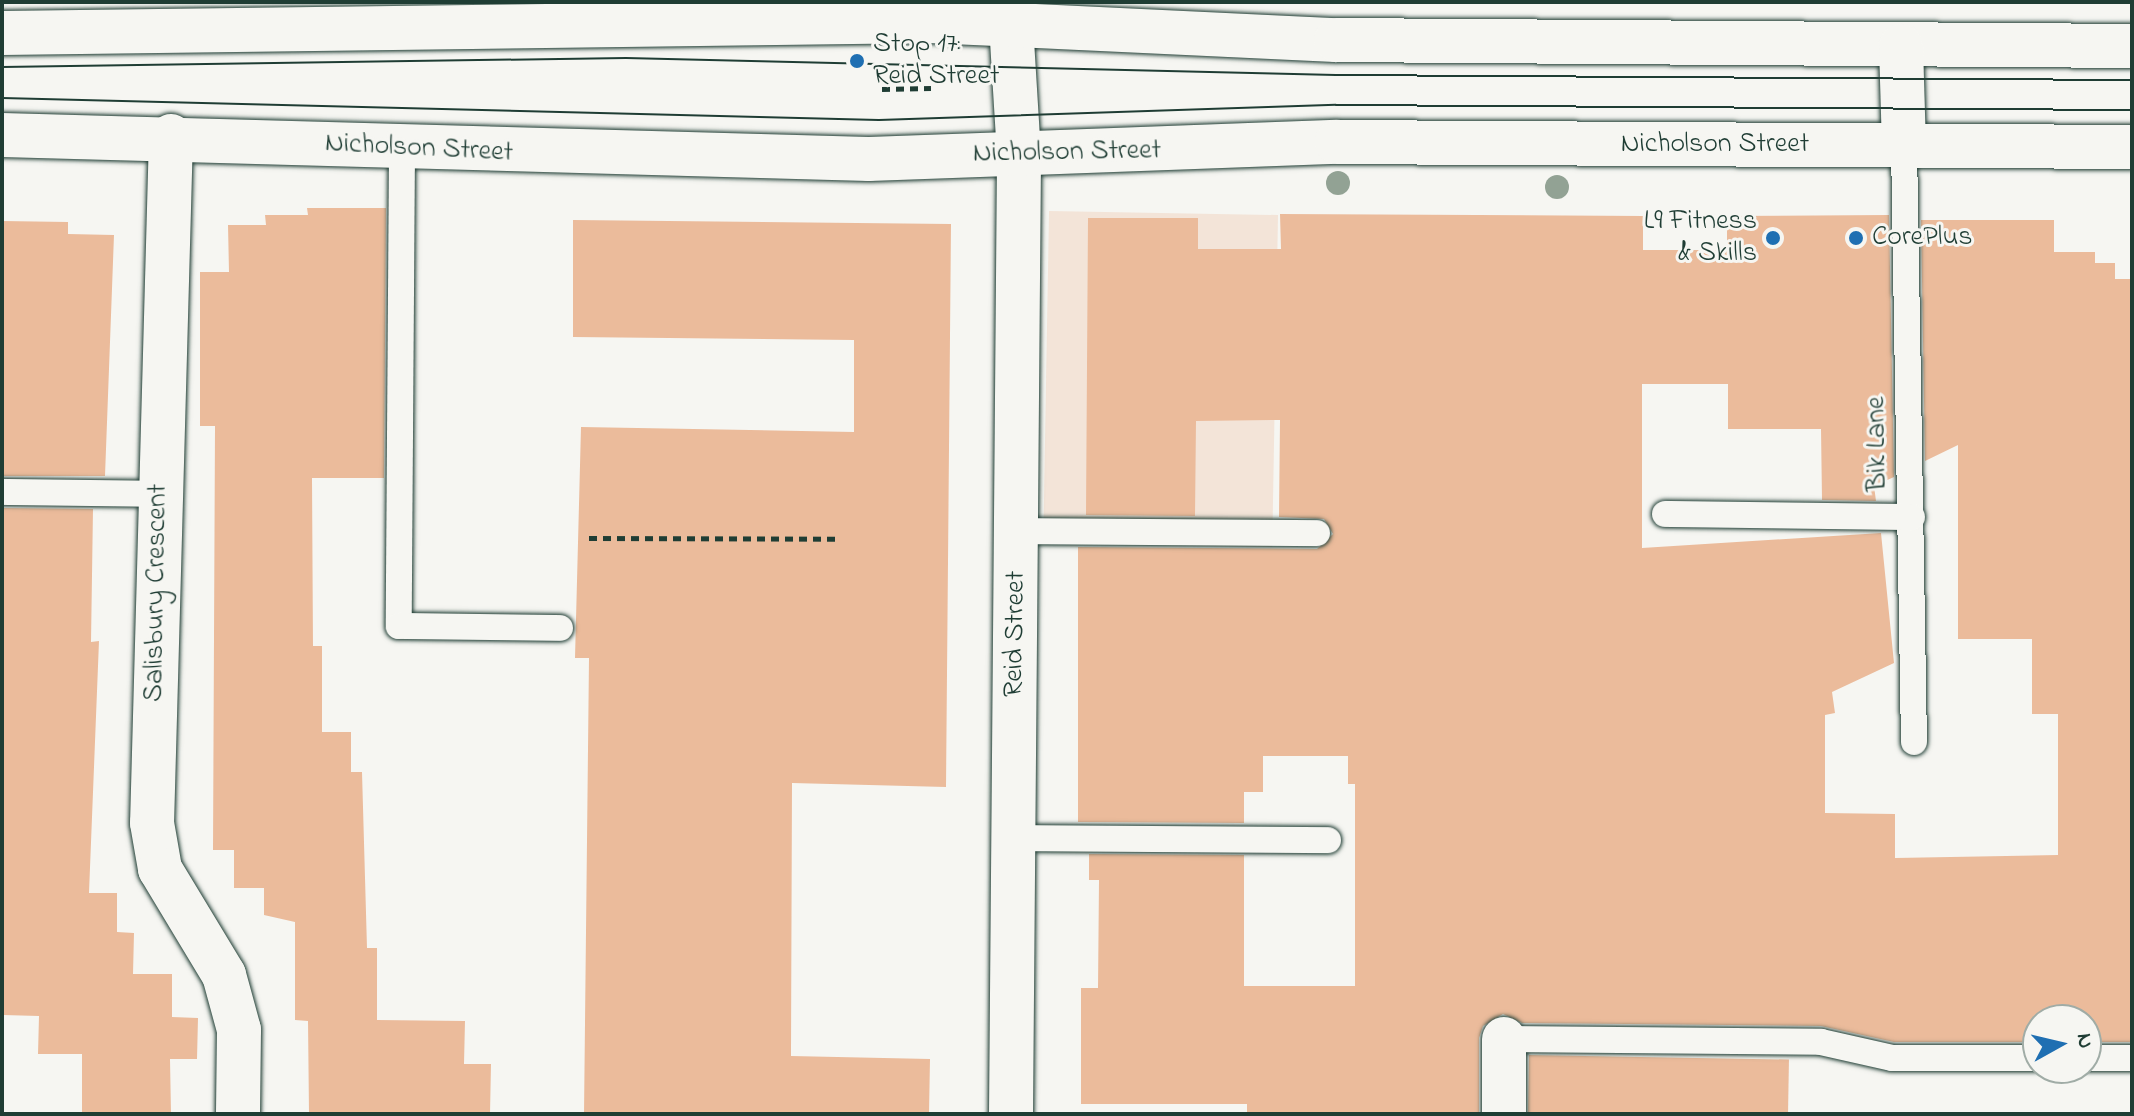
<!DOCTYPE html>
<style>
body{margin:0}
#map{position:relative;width:2134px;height:1116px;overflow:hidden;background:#f6f6f2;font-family:"Indie Flower",sans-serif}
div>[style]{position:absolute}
.built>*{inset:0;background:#f3e4d8;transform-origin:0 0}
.building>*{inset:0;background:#ebbb9b;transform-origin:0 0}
.path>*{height:5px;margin-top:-2.5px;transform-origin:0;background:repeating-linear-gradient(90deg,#1f3d34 0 8px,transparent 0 14px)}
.roads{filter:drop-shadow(0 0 2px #1f3d34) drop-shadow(0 0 2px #1f3d34)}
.lane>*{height:26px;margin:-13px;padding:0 13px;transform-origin:13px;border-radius:13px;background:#f6f6f2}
.street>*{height:44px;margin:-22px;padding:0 22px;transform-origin:22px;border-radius:22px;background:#f6f6f2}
.secondary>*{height:44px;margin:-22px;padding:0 22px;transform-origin:22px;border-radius:22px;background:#f6f6f2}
.primary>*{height:44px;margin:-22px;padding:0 22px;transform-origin:22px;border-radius:22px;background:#f6f6f2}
.tram>*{height:2px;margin:-1px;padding:0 1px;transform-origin:1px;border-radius:1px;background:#1f3d34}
.trees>*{width:24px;height:24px;margin:-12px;border-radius:50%;background:#92a294}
.dots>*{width:22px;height:22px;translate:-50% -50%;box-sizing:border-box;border:4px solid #f6f6f2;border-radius:50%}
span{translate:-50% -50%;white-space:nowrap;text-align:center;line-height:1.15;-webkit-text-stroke:6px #f6f6f2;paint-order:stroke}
.poi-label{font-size:28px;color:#1f3d34}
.left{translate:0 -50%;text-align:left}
.right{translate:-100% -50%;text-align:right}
.street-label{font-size:28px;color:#1f3d34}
.frame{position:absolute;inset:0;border:4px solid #1f3d34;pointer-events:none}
.north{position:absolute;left:2022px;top:1004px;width:80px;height:80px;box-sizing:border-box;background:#f6f6f2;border:2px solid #a0aca6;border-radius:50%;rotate:82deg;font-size:22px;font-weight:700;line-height:32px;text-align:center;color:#1f3d34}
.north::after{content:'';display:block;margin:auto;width:28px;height:36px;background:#1f6fb2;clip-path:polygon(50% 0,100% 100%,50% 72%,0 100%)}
</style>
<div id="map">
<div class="built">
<div style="left:1278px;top:215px;width:332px;height:229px;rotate:91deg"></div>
</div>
<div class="building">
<div style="clip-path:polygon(307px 208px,386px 208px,384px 478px,312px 478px,313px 646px,322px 646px,322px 732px,351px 732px,351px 772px,362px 772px,367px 948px,377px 948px,377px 1020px,465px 1021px,464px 1064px,491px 1064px,490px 1114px,309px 1114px,308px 1021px,295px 1020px,295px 922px,264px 915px,264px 888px,234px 888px,234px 850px,213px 850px,215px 426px,200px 426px,200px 272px,229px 272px,228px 225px,266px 225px,265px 215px,308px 215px)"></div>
<div style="clip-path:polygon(1280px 214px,1643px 216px,1643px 250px,1727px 250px,1727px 216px,1889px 215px,1894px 477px,1874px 486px,1876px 501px,1822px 500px,1821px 429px,1728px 429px,1728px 384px,1642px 384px,1642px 548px,1881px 533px,1894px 663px,1832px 692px,1835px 713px,1825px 715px,1825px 813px,1895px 814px,1895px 858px,2058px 855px,2058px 714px,2032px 714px,2032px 639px,1958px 639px,1958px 445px,1925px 461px,1921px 220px,2054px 220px,2054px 252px,2095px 252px,2095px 263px,2115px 263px,2115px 279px,2132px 279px,2132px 1042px,2086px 1042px,2086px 1020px,2038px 1020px,2038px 1042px,1894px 1042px,1821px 1026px,1522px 1023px,1503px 1014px,1483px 1026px,1479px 1038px,1479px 1114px,1247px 1114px,1247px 1104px,1081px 1104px,1081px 988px,1098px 988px,1099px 880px,1089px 880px,1089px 854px,1244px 855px,1244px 986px,1355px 986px,1355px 784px,1348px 784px,1348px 756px,1263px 756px,1263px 792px,1244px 792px,1244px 823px,1078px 822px,1078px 547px,1317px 549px,1333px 534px,1324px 519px,1279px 517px,1280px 420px,1196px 421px,1195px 516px,1086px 515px,1088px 218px,1198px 218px,1198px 249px,1281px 249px)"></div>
<div style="clip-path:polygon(573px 220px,951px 224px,946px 787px,792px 783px,791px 1056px,930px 1059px,929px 1114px,584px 1114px,589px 658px,575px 658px,581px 427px,854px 432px,854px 340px,573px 337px)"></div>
<div style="clip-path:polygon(2px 221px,68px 222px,68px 234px,114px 235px,105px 476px,2px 476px)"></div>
<div style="clip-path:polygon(2px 508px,93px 509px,91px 642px,99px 641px,89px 893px,117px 893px,117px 932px,134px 933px,133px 974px,172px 974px,172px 1017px,198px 1018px,197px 1059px,170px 1059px,171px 1114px,82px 1114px,82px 1054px,38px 1054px,39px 1016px,3px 1015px)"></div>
<div style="left:1529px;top:1055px;width:260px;height:59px;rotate:1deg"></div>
</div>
<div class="path">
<div style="left:882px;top:89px;width:49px;rotate:-1.2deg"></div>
<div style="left:589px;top:538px;width:248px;rotate:0.2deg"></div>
</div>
<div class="roads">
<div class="lane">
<div style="left:1904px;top:146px;width:596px;rotate:89.04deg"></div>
<div style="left:402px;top:149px;width:477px;rotate:90.4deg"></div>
<div style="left:399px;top:626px;width:161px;rotate:0.7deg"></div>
<div style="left:2px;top:492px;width:157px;rotate:0.7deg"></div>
<div style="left:1665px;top:514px;width:247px;rotate:0.7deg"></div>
<div style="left:1017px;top:531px;width:300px;rotate:0.4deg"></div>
<div style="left:1014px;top:838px;width:314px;rotate:0.4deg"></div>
<div style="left:1504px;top:1039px;width:317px;rotate:0.5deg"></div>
<div style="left:1821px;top:1042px;width:73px;rotate:12.7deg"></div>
<div style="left:1892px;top:1058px;width:146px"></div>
<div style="left:2086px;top:1058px;width:46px"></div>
</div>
<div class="street">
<div style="left:171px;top:136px;width:687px;rotate:91.58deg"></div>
<div style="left:152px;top:823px;width:47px;rotate:80.1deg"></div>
<div style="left:160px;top:869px;width:124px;rotate:58.9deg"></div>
<div style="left:224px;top:975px;width:57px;rotate:74.7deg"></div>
<div style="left:239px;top:1030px;width:84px;rotate:90.7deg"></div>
<div style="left:1504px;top:1114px;width:75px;rotate:-90deg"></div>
</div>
<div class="secondary">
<div style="left:1011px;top:1114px;width:959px;rotate:-89.52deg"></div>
</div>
<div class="primary">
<div style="left:1011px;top:24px;width:131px;rotate:86.5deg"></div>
<div style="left:2px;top:33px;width:928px;rotate:-0.74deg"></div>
<div style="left:930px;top:21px;width:406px;rotate:2.7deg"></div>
<div style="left:1336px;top:40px;width:796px;rotate:0.43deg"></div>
<div style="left:1901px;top:46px;width:100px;rotate:88.3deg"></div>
<div style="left:2px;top:135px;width:867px;rotate:1.59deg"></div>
<div style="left:869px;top:159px;width:468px;rotate:-2.1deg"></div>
<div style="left:1337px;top:142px;width:795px;rotate:0.36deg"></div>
</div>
</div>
<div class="tram">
<div style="left:2px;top:67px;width:624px;rotate:-0.83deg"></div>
<div style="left:626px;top:58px;width:710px;rotate:1.37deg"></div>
<div style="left:1336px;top:75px;width:796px;rotate:0.36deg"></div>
<div style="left:2px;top:98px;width:877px;rotate:1.44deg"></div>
<div style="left:879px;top:120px;width:457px;rotate:-1.9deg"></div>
<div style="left:1336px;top:105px;width:796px;rotate:0.36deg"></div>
</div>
<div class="trees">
<div style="left:1338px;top:183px"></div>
<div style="left:1557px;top:187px"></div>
</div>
<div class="dots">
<div style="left:857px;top:61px;background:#1f6fb2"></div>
<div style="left:1773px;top:238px;background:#1f6fb2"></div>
<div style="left:1856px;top:238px;background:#1f6fb2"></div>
</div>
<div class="poi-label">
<span class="left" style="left:873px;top:61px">Stop 17:<br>Reid Street</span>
<span class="right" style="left:1757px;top:238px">L9 Fitness<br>&amp; Skills</span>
<span class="left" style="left:1872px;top:238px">CorePlus</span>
</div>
<div class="street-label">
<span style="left:1715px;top:145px">Nicholson Street</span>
<span style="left:419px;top:149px;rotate:3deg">Nicholson Street</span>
<span style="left:1067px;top:153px;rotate:-1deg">Nicholson Street</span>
<span style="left:1878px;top:444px;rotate:-91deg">Bik Lane</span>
<span style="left:157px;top:593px;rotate:-89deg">Salisbury Crescent</span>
<span style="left:1016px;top:634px;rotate:-89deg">Reid Street</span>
</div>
<div class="frame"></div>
<div class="north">N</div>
</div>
